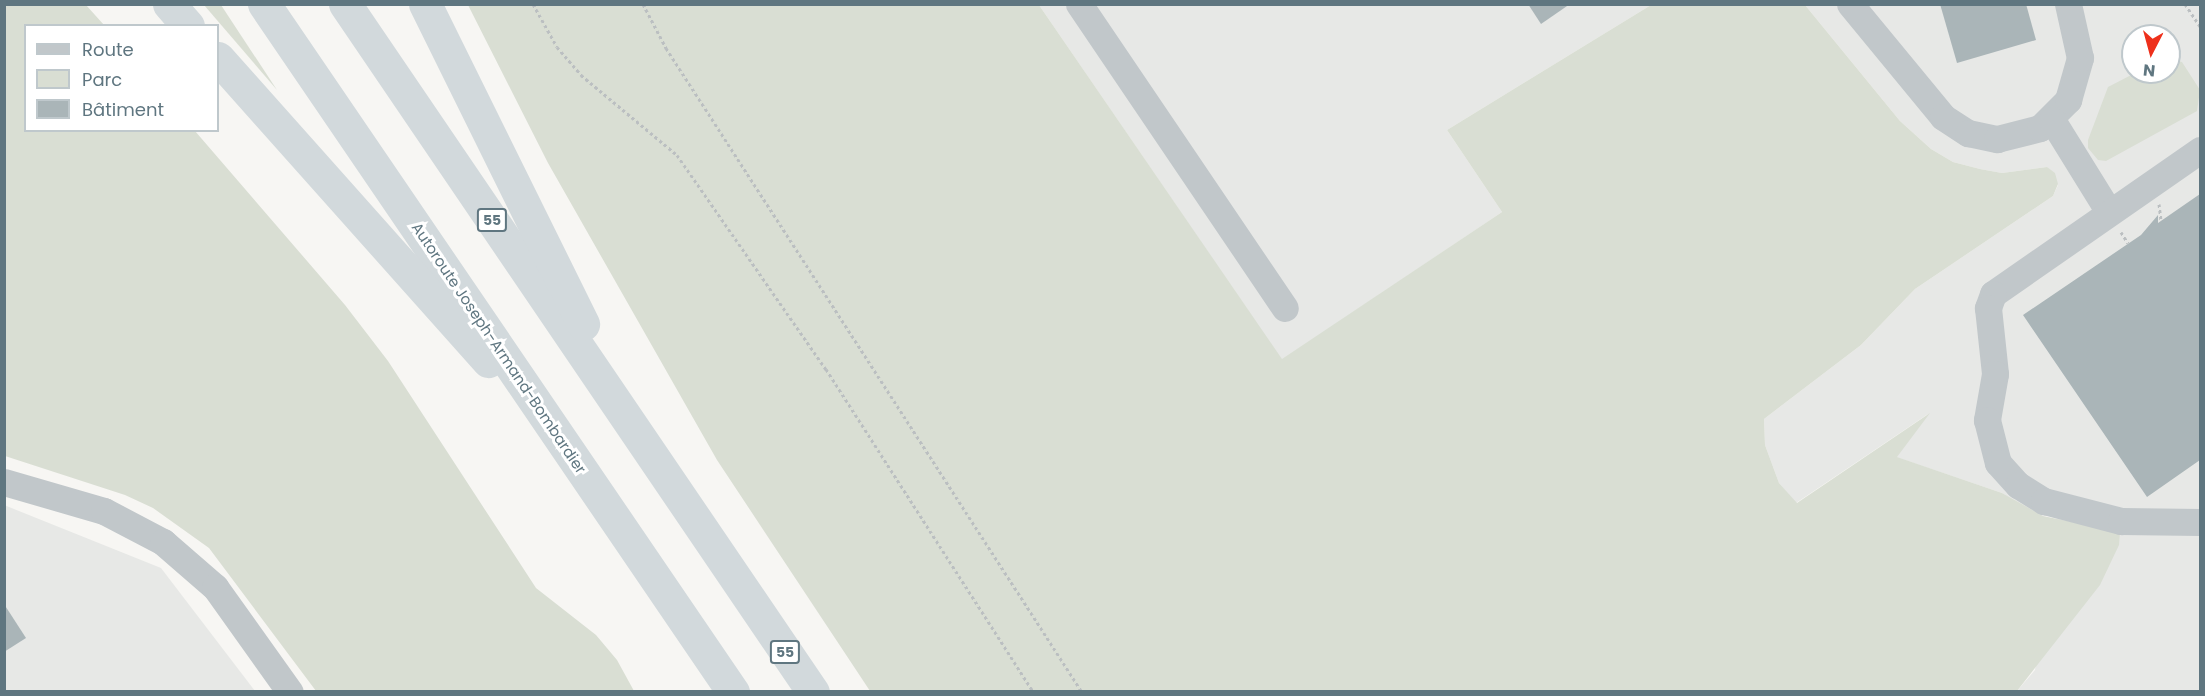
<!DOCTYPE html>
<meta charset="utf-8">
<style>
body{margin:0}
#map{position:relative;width:2205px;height:696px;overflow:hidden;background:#f7f6f3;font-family:Poppins,sans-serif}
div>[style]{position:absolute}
.built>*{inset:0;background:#e7e8e6}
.green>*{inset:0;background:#d9ded3}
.building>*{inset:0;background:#aab5b8}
.path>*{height:3px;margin-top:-1.5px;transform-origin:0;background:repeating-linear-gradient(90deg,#bbbfc1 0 3px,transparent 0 6px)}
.minor>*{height:27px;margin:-13.5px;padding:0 13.5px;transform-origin:13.5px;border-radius:13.5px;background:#c1c7ca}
.highway>*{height:33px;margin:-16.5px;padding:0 16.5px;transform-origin:16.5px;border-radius:16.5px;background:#d2d9dc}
span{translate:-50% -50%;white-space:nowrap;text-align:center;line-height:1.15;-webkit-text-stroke:6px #fff;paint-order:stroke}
.shield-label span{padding:2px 4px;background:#fff;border:2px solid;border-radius:4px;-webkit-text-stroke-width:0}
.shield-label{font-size:14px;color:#5f7680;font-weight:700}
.street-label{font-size:15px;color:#5f7680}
.frame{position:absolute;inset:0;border:6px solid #5f7680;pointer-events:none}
.legend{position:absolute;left:24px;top:24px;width:195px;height:108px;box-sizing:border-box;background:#fff;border:2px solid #bfc8cc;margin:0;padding:8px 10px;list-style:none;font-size:18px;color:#5f7680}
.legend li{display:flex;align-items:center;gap:12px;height:30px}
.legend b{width:30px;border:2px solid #bfc8cc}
.north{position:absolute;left:2121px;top:24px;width:60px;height:60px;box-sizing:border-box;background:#fff;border:2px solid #bfc8cc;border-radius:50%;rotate:186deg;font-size:16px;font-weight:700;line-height:24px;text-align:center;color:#5f7680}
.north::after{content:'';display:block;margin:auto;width:21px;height:27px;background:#ee301b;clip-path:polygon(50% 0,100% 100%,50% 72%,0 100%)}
</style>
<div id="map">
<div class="built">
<div style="clip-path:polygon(1039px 5px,1651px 5px,1447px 130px,1502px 212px,1282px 360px)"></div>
<div style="clip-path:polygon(evenodd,1805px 5px,2200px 5px,2200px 691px,2017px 691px,2035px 670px,2058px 519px,2028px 510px,2002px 493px,1896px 457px,1928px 414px,1796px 503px,1779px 483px,1765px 445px,1764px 419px,1861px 345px,1915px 289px,2053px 196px,2058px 185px,2047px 167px,2002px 173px,1980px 169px,1953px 162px,1931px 149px,1900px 121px,1805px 5px,2133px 36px,2169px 36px,2169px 72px,2133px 72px,2133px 36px)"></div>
<div style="clip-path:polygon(4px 505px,161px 568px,255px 691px,5px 691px)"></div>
</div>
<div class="green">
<div style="clip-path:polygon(5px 4px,86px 5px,104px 25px,26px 26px,26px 130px,195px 131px,345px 305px,388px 361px,536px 588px,596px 635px,617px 660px,634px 691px,316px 691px,209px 548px,153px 508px,125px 495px,5px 456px)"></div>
<div style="clip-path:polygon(204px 5px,221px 5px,277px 90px)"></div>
<div style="clip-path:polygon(468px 5px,1039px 5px,1282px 359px,1502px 212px,1447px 130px,1651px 5px,1805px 5px,1900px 121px,1931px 149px,1953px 162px,1980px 169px,2002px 173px,2047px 167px,2055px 173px,2058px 184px,2053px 196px,1915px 289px,1861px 345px,1764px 419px,1765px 445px,1779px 483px,1797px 503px,1930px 413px,1897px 457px,2002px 493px,2043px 516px,2120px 532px,2119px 545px,2100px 585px,2017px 691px,870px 691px,717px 460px,548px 163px)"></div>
<div style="clip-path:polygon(2169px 59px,2182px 62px,2200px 90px,2197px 111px,2106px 161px,2098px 160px,2088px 148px,2088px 140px,2108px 87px,2137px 72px,2169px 72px)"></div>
</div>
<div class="building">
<div style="clip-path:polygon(1528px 4px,1570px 4px,1541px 24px)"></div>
<div style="clip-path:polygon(1940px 4px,2026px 4px,2036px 40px,1957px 63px)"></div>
<div style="clip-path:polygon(2200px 194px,2200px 460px,2147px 497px,2023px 315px,2141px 235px,2158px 215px,2158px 223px)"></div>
<div style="clip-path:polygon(4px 604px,26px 638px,4px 652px)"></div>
</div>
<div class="path">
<div style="left:533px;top:4px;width:49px;rotate:60.8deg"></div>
<div style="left:557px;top:47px;width:37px;rotate:49deg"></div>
<div style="left:581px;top:75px;width:125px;rotate:39.8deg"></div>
<div style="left:677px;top:155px;width:261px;rotate:55.2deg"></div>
<div style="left:826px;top:369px;width:384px;rotate:57.3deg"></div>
<div style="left:643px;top:4px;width:50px;rotate:62.4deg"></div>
<div style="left:666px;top:48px;width:767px;rotate:57.14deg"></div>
<div style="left:2185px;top:4px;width:27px;rotate:56deg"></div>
<div style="left:2159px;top:204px;width:16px;rotate:83deg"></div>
<div style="left:2121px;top:232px;width:13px;rotate:58deg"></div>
</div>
<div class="minor">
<div style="left:1079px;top:4px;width:367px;rotate:55.9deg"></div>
<div style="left:1850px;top:4px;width:146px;rotate:50.5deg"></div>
<div style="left:1943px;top:117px;width:30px;rotate:33deg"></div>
<div style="left:1968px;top:133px;width:30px;rotate:12deg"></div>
<div style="left:1997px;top:139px;width:44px;rotate:-14.3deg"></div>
<div style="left:2040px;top:128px;width:40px;rotate:-45deg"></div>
<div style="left:2068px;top:100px;width:44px;rotate:-74.1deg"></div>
<div style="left:2080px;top:58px;width:55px;rotate:-102.5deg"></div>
<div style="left:2052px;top:120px;width:108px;rotate:58.2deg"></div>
<div style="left:2200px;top:150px;width:252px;rotate:145.2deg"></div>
<div style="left:1993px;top:294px;width:15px;rotate:110deg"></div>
<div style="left:1988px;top:308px;width:66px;rotate:83.9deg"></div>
<div style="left:1995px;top:374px;width:47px;rotate:99.9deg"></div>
<div style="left:1987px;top:420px;width:44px;rotate:75.7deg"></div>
<div style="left:1998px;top:463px;width:30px;rotate:48deg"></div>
<div style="left:2018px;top:485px;width:31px;rotate:32deg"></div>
<div style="left:2044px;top:501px;width:80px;rotate:14.6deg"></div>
<div style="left:2121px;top:521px;width:79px;rotate:0.7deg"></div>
<div style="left:4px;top:482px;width:104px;rotate:16.2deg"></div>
<div style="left:104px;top:511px;width:67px;rotate:27.7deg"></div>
<div style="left:163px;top:542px;width:69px;rotate:40.9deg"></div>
<div style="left:215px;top:587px;width:129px;rotate:54.5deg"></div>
</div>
<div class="highway">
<div style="left:169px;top:4px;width:29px;rotate:49deg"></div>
<div style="left:264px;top:4px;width:833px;rotate:55.72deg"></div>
<div style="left:345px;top:4px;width:832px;rotate:55.78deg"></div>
<div style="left:425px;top:4px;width:357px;rotate:63.7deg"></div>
<div style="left:218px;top:58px;width:406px;rotate:48.3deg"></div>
</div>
<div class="shield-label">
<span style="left:492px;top:220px">55</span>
<span style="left:785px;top:652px">55</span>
</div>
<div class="street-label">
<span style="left:499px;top:348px;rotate:56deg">Autoroute Joseph-Armand-Bombardier</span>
</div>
<div class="frame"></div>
<ul class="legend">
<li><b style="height:8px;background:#c1c7ca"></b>Route</li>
<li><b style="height:16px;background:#d9ded3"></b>Parc</li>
<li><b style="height:16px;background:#aab5b8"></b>Bâtiment</li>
</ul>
<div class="north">N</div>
</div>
